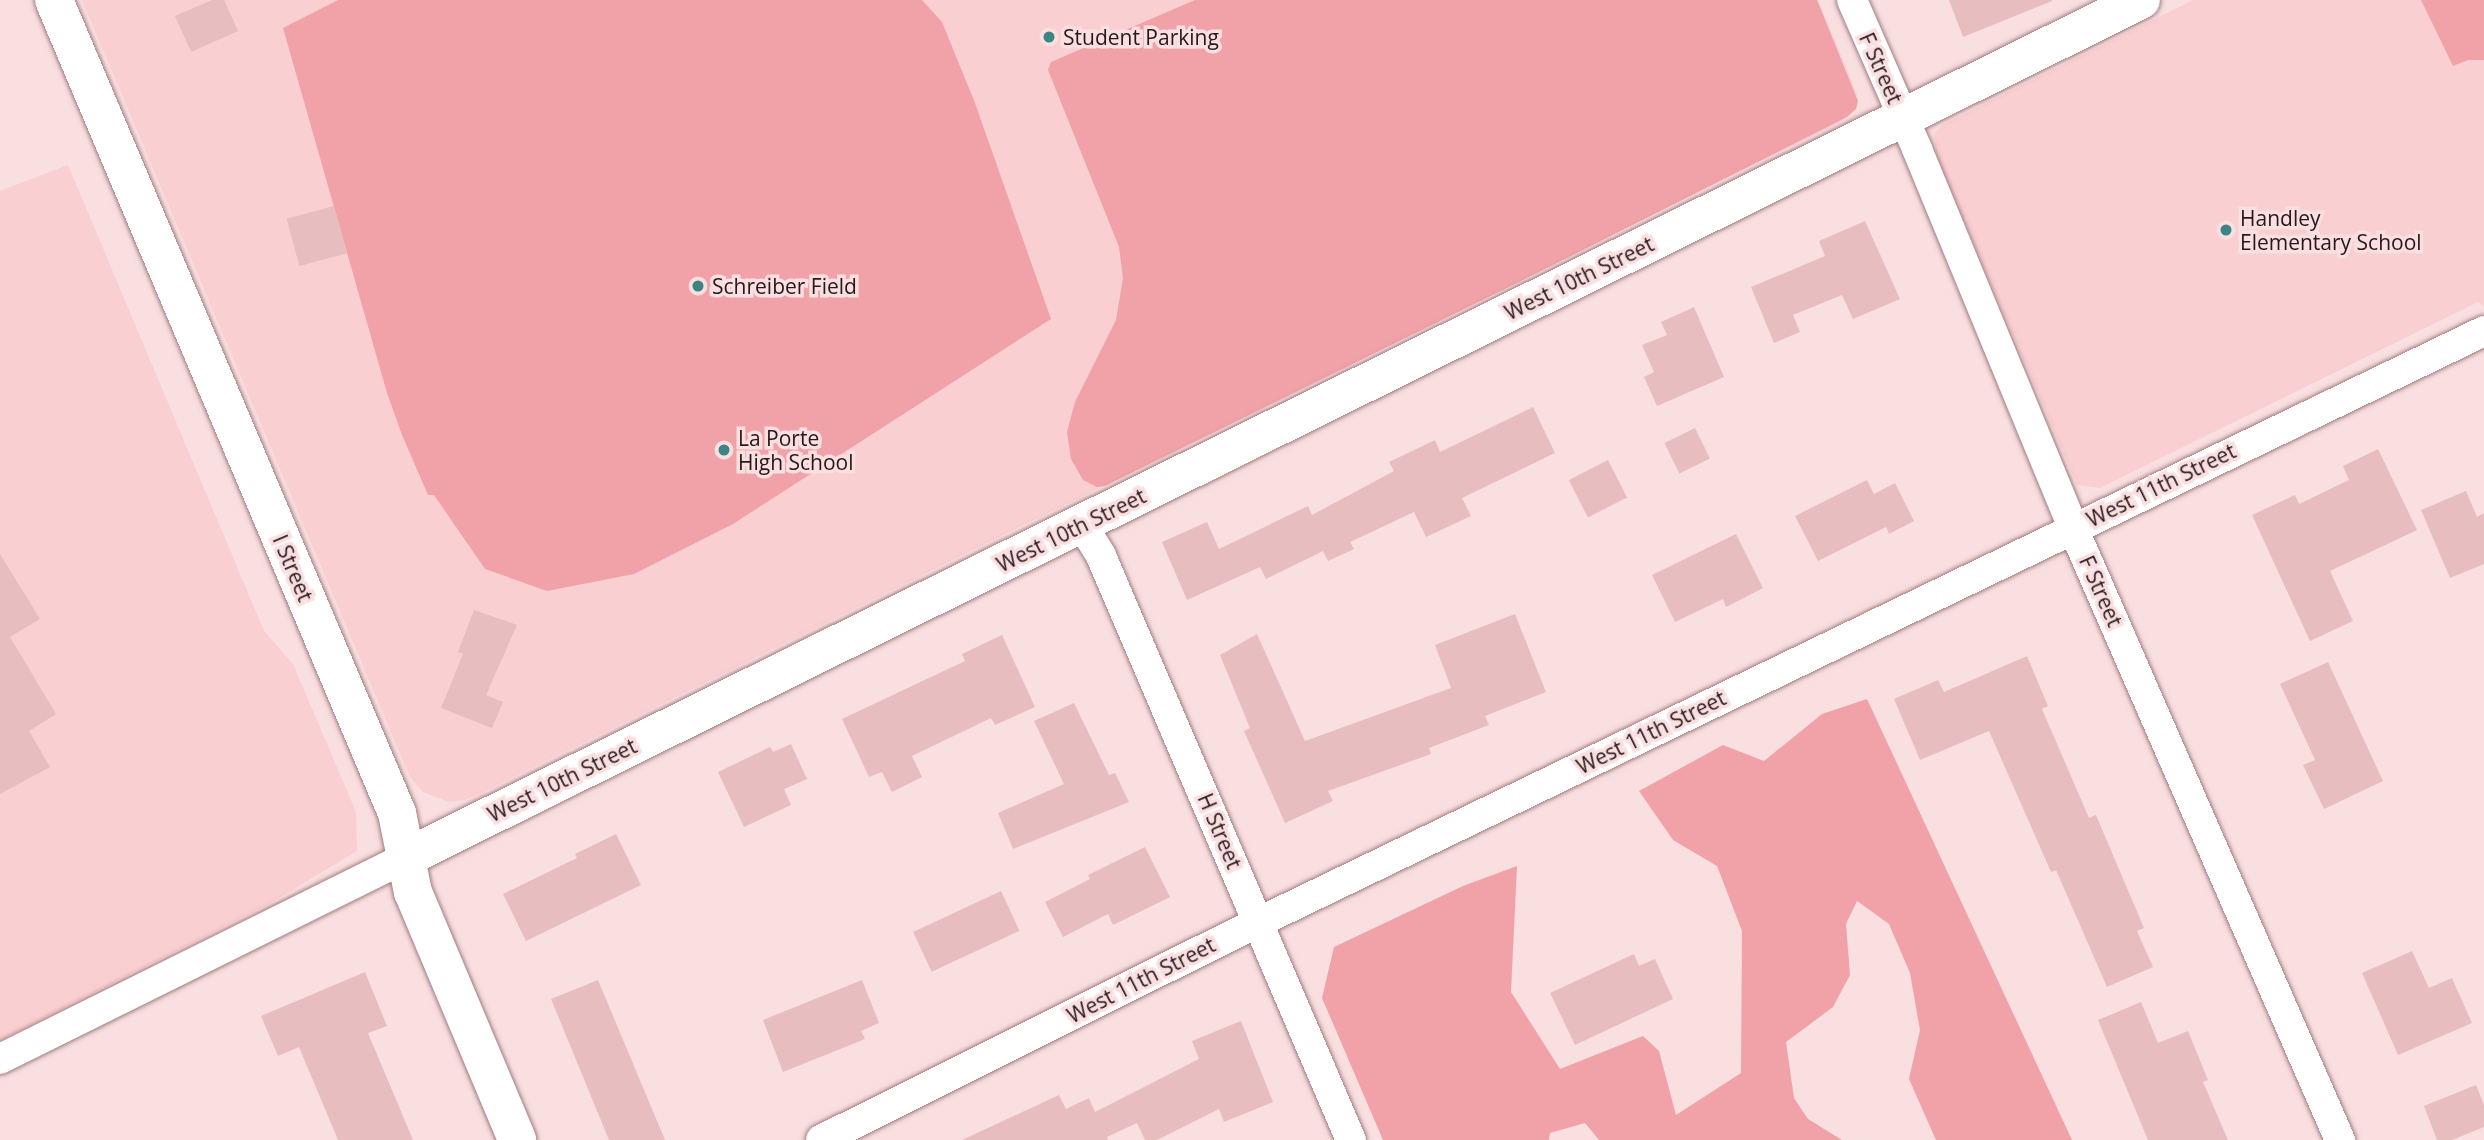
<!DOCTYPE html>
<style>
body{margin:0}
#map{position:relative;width:2484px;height:1140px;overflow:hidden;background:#f9dfe0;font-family:"Open Sans",sans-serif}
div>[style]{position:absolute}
.built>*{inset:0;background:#f9cfd1}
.green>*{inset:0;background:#f0a2a8}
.building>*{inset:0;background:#e8bdc0;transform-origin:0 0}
.roads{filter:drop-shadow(0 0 2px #a27b7e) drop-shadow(0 0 2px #a27b7e)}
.street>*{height:30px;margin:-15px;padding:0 15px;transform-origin:15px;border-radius:15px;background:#fff}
.secondary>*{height:38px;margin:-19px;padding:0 19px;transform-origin:19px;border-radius:19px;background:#fff}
.dots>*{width:19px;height:19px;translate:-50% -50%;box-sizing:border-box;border:4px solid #f9dfe0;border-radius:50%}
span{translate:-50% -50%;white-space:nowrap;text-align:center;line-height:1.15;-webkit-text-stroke:7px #f9dfe0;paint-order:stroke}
.poi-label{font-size:21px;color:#28181a}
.left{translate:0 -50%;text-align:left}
.street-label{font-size:21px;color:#28181a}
</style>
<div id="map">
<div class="built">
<div style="clip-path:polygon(82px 0,1818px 0,1857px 94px,1852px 111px,1840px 122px,483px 792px,465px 800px,449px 802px,423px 792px,410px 777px)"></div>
<div style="clip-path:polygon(2193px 0,2484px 0,2484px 307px,2478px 302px,2100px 488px,2077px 485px,1937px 157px,1934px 134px,1942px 125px)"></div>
<div style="clip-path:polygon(68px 165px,264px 631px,293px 664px,356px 812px,357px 851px,269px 904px,0 1040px,0 191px)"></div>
</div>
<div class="green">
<div style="clip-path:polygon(338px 0,922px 0,942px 22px,975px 103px,1051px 319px,733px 524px,634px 574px,547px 591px,485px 569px,434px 495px,428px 495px,402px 435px,387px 393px,283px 28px)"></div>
<div style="clip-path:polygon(1195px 0,1817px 0,1858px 101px,1856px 109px,1847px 117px,1543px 270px,1105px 486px,1097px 487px,1083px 480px,1071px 459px,1067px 432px,1075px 402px,1116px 320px,1123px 278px,1119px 247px,1048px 70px,1051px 62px)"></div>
<div style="clip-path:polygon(2421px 0,2484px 0,2484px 60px,2468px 60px,2453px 66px)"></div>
<div style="clip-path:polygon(1867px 699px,2072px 1140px,1936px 1140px,1909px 1079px,1920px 1030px,1910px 973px,1889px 924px,1857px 901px,1846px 924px,1850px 975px,1833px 1007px,1786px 1042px,1794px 1098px,1808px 1119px,1842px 1140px,1599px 1140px,1585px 1123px,1550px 1133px,1549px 1140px,1383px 1140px,1322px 998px,1334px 947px,1463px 886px,1517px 866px,1511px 992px,1560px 1069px,1643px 1036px,1659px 1051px,1676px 1115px,1741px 1073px,1742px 931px,1717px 866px,1673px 840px,1639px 791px,1723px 745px,1764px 761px,1822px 714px)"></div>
</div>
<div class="building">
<div style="clip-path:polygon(212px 0,224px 0,238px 31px,191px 52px,175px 16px)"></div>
<div style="clip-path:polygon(1949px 0,2052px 0,2052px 1px,1963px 37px)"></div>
<div style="left:334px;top:206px;width:49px;height:49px;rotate:75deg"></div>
<div style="clip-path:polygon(1865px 221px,1900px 299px,1853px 319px,1842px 295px,1793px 315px,1800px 332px,1774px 343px,1751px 287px,1825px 256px,1819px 241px)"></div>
<div style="clip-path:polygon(1694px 307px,1724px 377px,1657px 406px,1644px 377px,1654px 372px,1642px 345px,1667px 335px,1661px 322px)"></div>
<div style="clip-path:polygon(1533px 407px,1555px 453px,1462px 498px,1471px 516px,1426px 537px,1414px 512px,1350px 542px,1354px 549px,1328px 561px,1323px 551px,1266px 579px,1260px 567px,1187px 600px,1162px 542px,1207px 522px,1219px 549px,1308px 506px,1312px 515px,1394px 471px,1389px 462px,1435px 440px,1440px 452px)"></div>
<div style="left:1695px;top:428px;width:34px;height:34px;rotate:64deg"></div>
<div style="clip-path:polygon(2378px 449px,2417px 530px,2330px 571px,2353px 621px,2310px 641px,2252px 515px,2295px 495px,2299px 504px,2349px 480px,2343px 466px)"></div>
<div style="left:1608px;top:460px;width:42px;height:44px;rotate:63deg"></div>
<div style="clip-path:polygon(1867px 480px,1874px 494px,1895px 483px,1914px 521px,1889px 534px,1886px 527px,1818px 561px,1795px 516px)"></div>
<div style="clip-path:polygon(2466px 491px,2477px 517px,2484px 513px,2484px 564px,2450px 578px,2421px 510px)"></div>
<div style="clip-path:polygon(1736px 534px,1763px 588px,1726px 607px,1723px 599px,1675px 622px,1652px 575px)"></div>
<div style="clip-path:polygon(0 554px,40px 619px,10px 637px,56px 714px,29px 731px,50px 767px,0 794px)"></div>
<div style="clip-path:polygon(474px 610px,517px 625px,486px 695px,503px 702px,492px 728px,441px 708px,463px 654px,458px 652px)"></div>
<div style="clip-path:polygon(1515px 614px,1546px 692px,1485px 716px,1489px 725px,1429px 748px,1431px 754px,1328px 791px,1333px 801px,1285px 823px,1244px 731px,1250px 728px,1220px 655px,1257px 634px,1305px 741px,1451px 688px,1435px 645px)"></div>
<div style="clip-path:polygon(1002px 635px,1035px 707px,995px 725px,991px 718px,912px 756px,922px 777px,892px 792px,882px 772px,869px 777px,842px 719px,965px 661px,962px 654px)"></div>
<div style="clip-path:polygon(2027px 656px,2048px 706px,2042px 709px,2089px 818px,2096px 815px,2144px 928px,2137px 931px,2153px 967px,2107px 987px,2056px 870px,2051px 872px,1989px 731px,1920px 760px,1894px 699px,1938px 680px,1944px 692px)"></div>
<div style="clip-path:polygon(2328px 662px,2383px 781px,2324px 809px,2303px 765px,2315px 760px,2280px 684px)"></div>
<div style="clip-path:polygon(1074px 703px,1109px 775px,1115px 773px,1129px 802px,1013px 849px,998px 813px,1064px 784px,1034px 721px)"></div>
<div style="clip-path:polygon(791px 744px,807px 779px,784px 789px,791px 805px,744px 827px,718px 772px,770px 747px,773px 752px)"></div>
<div style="clip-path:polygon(616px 834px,641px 885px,526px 941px,503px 894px,577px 858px,575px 854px)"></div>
<div style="clip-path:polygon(1145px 847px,1170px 897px,1113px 925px,1108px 914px,1063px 937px,1045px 902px,1090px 879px,1088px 875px)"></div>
<div style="left:1001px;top:891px;width:44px;height:97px;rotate:65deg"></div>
<div style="clip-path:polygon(2412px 951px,2429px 988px,2452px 978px,2472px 1023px,2398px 1055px,2362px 973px)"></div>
<div style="clip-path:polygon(1634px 954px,1639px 966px,1655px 959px,1673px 999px,1575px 1045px,1550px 993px)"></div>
<div style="clip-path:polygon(365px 972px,387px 1026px,368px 1033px,413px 1140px,338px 1140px,299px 1047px,278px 1056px,261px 1016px)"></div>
<div style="clip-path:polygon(598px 980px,665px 1140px,609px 1140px,551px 999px)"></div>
<div style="clip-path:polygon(862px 980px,879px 1023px,861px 1031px,865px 1039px,783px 1072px,763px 1020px)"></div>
<div style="clip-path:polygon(2141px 1002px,2158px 1043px,2188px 1031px,2208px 1080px,2203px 1082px,2228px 1140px,2148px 1140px,2098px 1020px)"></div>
<div style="clip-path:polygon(1241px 1021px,1273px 1102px,1224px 1122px,1219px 1109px,1157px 1140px,1145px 1140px,1137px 1123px,1107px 1137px,1108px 1140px,962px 1140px,1059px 1095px,1066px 1109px,1089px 1098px,1095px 1112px,1199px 1059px,1192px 1041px)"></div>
<div style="clip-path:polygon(2476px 1085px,2484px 1105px,2484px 1127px,2452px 1140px,2437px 1140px,2424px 1106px)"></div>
</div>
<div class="roads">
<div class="street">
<div style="left:1852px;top:0;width:163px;rotate:66.4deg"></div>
<div style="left:1917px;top:149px;width:410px;rotate:67.6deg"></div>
<div style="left:2073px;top:528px;width:668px;rotate:66.43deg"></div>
<div style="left:1082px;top:525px;width:36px;rotate:58deg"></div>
<div style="left:1101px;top:556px;width:635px;rotate:66.83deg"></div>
<div style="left:0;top:1059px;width:454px;rotate:-26.4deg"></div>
<div style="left:821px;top:1140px;width:489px;rotate:-26.5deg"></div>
<div style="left:1259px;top:922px;width:1360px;rotate:-25.75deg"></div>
</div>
<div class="secondary">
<div style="left:54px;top:0;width:882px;rotate:67.13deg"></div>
<div style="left:397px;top:813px;width:81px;rotate:78.6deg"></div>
<div style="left:413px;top:892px;width:269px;rotate:67.2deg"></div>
<div style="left:407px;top:857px;width:1934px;rotate:-26.3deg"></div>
</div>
</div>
<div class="dots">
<div style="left:1049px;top:37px;background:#3d8584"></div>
<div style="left:2226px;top:230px;background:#3d8584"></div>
<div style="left:698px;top:286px;background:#3d8584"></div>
<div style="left:724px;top:450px;background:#3d8584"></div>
</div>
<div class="poi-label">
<span class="left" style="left:1063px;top:37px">Student Parking</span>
<span class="left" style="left:2240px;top:230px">Handley<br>Elementary School</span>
<span class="left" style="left:712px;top:286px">Schreiber Field</span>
<span class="left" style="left:738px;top:450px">La Porte<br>High School</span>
</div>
<div class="street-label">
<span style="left:1881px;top:68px;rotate:66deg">F Street</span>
<span style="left:1579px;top:278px;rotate:-26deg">West 10th Street</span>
<span style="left:2161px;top:485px;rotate:-26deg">West 11th Street</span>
<span style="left:1071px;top:530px;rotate:-26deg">West 10th Street</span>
<span style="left:293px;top:568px;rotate:67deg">I Street</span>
<span style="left:2101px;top:591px;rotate:66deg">F Street</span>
<span style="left:1651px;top:732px;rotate:-26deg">West 11th Street</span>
<span style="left:562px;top:780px;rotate:-26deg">West 10th Street</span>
<span style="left:1220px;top:831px;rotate:67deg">H Street</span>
<span style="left:1141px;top:980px;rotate:-27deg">West 11th Street</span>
</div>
</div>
